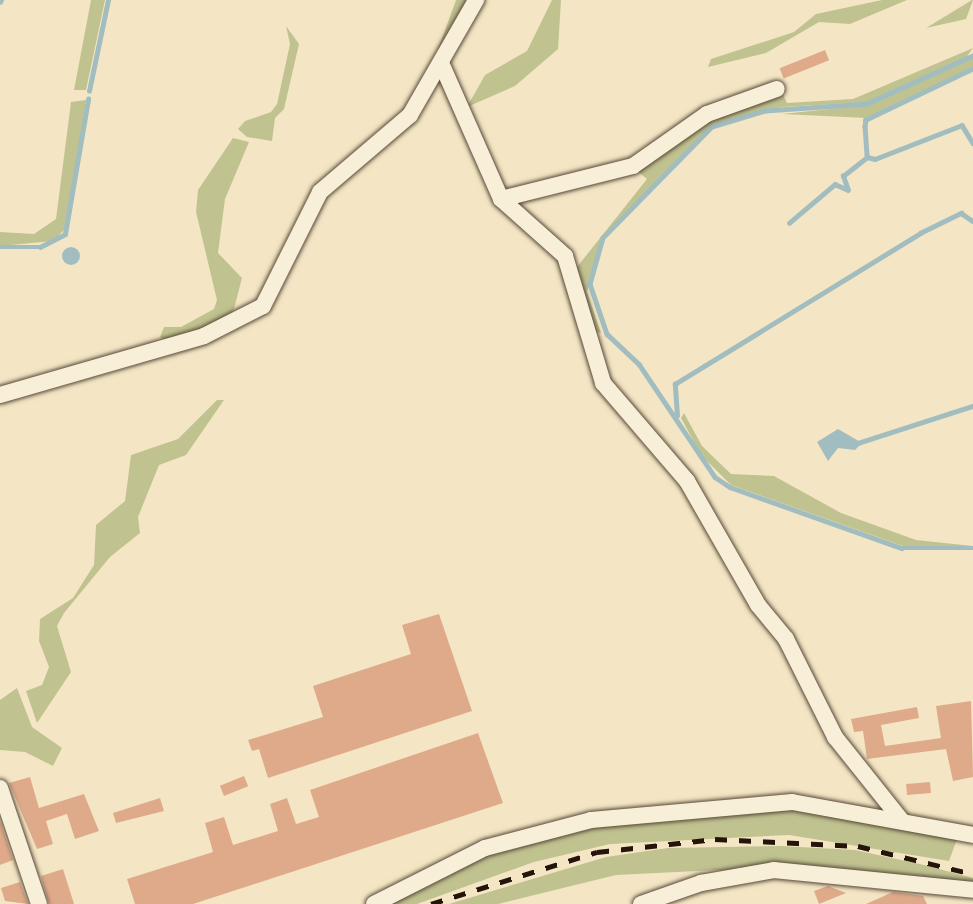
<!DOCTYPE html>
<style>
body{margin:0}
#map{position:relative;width:973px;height:904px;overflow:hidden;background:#f4e6c4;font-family:"IM FELL French Canon",serif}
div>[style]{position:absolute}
.green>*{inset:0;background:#c0c390}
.water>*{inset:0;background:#a1bdbf}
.round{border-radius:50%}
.stream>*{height:4.5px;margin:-2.25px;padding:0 2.25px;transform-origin:2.25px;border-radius:2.25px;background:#a1bdbf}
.building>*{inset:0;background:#dfaa8a;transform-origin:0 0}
.roads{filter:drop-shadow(0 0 2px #584838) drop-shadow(0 0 2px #584838)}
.minor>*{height:16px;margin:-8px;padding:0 8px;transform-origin:8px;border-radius:8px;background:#f8efd9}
.rail>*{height:4.5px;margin-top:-2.25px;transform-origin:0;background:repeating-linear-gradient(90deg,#24140a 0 12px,transparent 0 24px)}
span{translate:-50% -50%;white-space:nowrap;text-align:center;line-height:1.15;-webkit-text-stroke:7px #f8efd9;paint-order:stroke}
</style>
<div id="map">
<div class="green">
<div style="clip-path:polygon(91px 0,105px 0,86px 90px,74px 90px)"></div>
<div style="clip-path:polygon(456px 0,468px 0,433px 69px,437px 52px)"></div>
<div style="clip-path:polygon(552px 0,561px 0,558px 49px,515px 86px,467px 107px,485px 75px,527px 51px)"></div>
<div style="clip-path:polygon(882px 0,907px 0,850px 24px,819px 22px,766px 53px,708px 67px,711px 59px,794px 32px,816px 14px)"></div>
<div style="clip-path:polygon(973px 0,966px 19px,926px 28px,972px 0)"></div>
<div style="clip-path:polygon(286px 26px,299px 44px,284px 109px,275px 118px,272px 141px,247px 137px,238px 129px,245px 121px,271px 112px,277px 104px,290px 44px)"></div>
<div style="clip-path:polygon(973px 48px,965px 59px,867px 102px,782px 107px,711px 125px,602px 237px,587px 292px,601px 333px,590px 331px,577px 267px,647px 179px,635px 169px,714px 116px,782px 92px,787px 103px,853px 99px)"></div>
<div style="clip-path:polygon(973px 58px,973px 67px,866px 118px,782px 114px,868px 105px)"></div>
<div style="clip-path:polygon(86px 100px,67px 227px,53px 241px,0 246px,0 232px,34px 234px,56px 219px,71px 102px)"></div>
<div style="clip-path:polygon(233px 138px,249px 142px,225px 199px,218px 253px,242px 278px,234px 309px,226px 321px,165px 340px,160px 337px,164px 327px,181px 327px,214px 309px,217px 300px,196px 212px,198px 190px)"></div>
<div style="clip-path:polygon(217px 400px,224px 400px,186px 455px,159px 465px,138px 517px,140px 533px,110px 557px,64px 613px,57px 626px,71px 672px,37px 723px,26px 691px,42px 685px,49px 667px,39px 641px,40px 619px,73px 598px,94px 565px,96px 525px,125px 501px,131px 455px,178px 439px)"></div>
<div style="clip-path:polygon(684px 413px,702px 446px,731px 474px,774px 476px,841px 513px,916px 540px,973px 546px,903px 546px,731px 485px,701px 455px,681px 418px)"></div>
<div style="clip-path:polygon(17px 688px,32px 727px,62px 748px,53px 766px,25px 752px,0 750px,0 700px)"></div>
<div style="clip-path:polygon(792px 805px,957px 839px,949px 861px,789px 835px,610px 844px,534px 862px,417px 904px,379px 904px,540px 832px)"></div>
<div style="clip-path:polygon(781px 846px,855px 850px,924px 865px,973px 878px,973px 886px,718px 870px,616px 875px,498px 904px,449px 904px,606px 857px,668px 848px)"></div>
</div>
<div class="water">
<div class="round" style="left:62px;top:247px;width:18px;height:18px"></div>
<div style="clip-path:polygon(838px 429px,862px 443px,855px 450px,838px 448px,828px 461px,817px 442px)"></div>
</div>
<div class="stream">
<div style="left:0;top:2px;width:2px;rotate:-63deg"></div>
<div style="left:973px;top:56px;width:116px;rotate:155.6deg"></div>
<div style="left:867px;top:104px;width:102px;rotate:176.1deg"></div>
<div style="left:765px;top:111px;width:55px;rotate:163.2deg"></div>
<div style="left:712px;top:127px;width:156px;rotate:134.5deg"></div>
<div style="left:603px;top:238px;width:48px;rotate:105.8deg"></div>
<div style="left:590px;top:284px;width:53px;rotate:71.2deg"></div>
<div style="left:607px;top:334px;width:44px;rotate:43.2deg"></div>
<div style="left:639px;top:364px;width:136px;rotate:56.1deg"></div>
<div style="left:715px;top:477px;width:18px;rotate:34deg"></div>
<div style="left:730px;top:487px;width:182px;rotate:19.6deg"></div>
<div style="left:901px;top:548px;width:72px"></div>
<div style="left:973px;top:69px;width:119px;rotate:154.5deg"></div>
<div style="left:866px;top:120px;width:6px;rotate:99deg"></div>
<div style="left:865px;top:126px;width:31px;rotate:86deg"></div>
<div style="left:867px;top:157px;width:8px;rotate:14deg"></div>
<div style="left:875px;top:159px;width:93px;rotate:-21.3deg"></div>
<div style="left:962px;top:125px;width:21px;rotate:59deg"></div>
<div style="left:89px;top:91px;width:93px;rotate:-78.2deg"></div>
<div style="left:789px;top:223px;width:60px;rotate:-40.3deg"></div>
<div style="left:835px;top:184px;width:14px;rotate:25deg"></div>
<div style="left:848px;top:190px;width:15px;rotate:-110deg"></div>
<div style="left:843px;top:176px;width:31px;rotate:-38deg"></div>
<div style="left:0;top:247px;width:40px"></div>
<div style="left:40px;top:247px;width:28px;rotate:-27deg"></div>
<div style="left:65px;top:234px;width:137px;rotate:-80.3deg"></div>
<div style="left:677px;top:416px;width:32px;rotate:-94deg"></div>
<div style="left:675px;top:384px;width:288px;rotate:-31.6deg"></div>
<div style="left:920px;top:233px;width:46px;rotate:-26deg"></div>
<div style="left:961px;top:213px;width:14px;rotate:34deg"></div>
<div style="left:855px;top:444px;width:124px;rotate:-17.9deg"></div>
</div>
<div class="building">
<div style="left:825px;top:50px;width:11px;height:49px;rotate:68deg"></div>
<div style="clip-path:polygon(439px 614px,472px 711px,268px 778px,259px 749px,252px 751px,248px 740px,323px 717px,313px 686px,411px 654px,402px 625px)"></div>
<div style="clip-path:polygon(971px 701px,973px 777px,953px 781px,946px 749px,867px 759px,863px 731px,854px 732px,851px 719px,917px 707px,919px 718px,881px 725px,885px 746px,941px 738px,936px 706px)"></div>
<div style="clip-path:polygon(478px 733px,503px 803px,193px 904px,135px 904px,127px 879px,213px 852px,205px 823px,224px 817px,233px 845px,278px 831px,270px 804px,287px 798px,296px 824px,319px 817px,310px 790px)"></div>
<div style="left:244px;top:776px;width:11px;height:26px;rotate:68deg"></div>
<div style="clip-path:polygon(30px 777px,39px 808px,84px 794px,99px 831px,75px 839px,67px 814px,46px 821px,53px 844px,37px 849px,9px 783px)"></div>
<div style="left:930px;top:782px;width:11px;height:24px;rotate:85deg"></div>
<div style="clip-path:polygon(160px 798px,164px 811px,116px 823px,113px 813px)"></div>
<div style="clip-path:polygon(0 821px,13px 860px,0 865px)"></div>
<div style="clip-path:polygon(63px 869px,74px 904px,49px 904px,41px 876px)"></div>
<div style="clip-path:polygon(20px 882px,28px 904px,5px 901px,1px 888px)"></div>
<div style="clip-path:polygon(828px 886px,846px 893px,819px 904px,814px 891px)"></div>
<div style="clip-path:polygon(893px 892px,923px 896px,927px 904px,866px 904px)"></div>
</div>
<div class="roads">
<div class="minor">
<div style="left:442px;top:65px;width:146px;rotate:66.2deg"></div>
<div style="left:501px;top:199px;width:86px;rotate:41.7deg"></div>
<div style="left:565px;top:256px;width:133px;rotate:73.3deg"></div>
<div style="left:603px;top:383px;width:129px;rotate:49.4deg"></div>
<div style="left:687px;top:481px;width:143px;rotate:60.2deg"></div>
<div style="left:758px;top:605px;width:44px;rotate:50.5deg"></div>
<div style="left:786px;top:639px;width:110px;rotate:63.4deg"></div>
<div style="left:835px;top:737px;width:107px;rotate:51.4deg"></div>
<div style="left:501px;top:199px;width:136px;rotate:-14deg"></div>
<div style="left:633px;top:166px;width:90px;rotate:-35.1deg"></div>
<div style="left:707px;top:114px;width:74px;rotate:-19.7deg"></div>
<div style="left:0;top:395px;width:212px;rotate:-16.1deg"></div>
<div style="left:204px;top:336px;width:66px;rotate:-27deg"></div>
<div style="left:263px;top:306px;width:127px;rotate:-63.4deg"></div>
<div style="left:320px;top:192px;width:118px;rotate:-40.5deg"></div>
<div style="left:410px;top:115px;width:133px;rotate:-60.1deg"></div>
<div style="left:0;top:788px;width:122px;rotate:71.4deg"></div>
<div style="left:374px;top:904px;width:124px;rotate:-26.8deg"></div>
<div style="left:485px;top:848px;width:110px;rotate:-14.8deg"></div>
<div style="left:591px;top:820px;width:202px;rotate:-5.1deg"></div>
<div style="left:792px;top:802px;width:184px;rotate:10.3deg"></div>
<div style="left:641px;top:904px;width:64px;rotate:-19.3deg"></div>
<div style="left:701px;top:883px;width:74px;rotate:-10.1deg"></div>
<div style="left:774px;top:870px;width:200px;rotate:5.7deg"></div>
</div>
</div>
<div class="rail">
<div style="left:431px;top:904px;width:174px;rotate:-17.4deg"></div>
<div style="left:597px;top:852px;width:119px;rotate:-6.3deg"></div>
<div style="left:715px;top:839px;width:143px;rotate:2.8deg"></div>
<div style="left:858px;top:846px;width:118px;rotate:13.7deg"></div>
</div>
</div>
